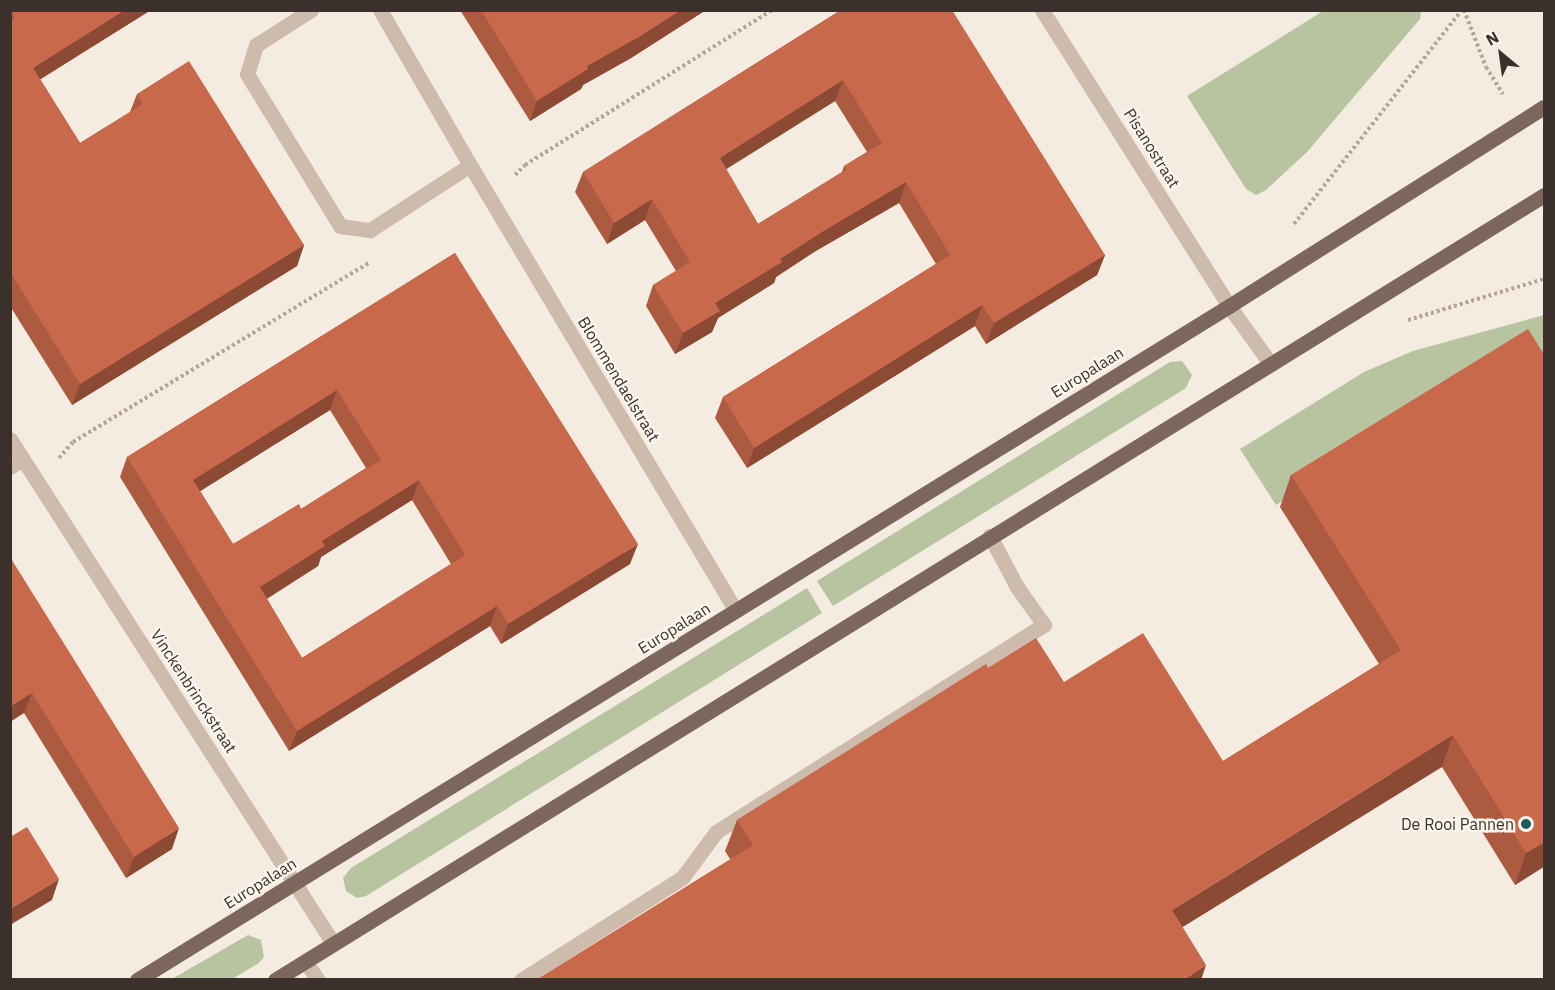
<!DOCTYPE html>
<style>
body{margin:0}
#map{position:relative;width:1555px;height:990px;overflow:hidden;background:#f4ebe1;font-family:"IBM Plex Sans",sans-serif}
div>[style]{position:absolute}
.green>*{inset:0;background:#b8c4a0}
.path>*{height:4px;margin-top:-2px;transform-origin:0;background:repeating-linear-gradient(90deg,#b9a596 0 3px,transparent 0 6px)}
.minor>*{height:15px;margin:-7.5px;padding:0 7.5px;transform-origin:7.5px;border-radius:7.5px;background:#cdbbac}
.major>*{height:15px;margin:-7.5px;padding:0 7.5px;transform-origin:7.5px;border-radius:7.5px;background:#7d675c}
.wall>*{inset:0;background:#ac5a40}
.shaded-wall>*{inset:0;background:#8c4a34}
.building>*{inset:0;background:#c8694b}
.dots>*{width:16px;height:16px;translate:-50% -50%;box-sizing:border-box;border:3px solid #fbf5ee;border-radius:50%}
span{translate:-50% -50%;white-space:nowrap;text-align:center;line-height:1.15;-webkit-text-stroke:5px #fbf5ee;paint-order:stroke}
.street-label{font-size:16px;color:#3b302b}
.poi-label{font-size:16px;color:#3b302b}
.right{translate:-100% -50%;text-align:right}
.frame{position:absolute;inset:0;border:12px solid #3b302b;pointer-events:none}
.north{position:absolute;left:1471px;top:24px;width:60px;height:60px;-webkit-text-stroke:4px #fbf5ee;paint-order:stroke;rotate:331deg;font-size:16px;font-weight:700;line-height:24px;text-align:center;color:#3b302b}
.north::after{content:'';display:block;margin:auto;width:21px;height:27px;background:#3b302b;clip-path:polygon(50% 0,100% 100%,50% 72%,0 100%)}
</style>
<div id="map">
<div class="green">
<div style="clip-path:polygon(1323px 11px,1421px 11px,1420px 19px,1307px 152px,1266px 190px,1256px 195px,1246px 189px,1187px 96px)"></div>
<div style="clip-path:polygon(1544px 315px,1544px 399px,1517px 355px,1276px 505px,1240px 449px,1364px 372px,1413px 351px)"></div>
<div style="clip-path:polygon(1182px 361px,1192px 375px,1186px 388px,833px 606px,817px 581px,1170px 362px)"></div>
<div style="clip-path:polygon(807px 588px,822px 613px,366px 896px,357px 898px,346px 891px,343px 878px,351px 868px)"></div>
<div style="clip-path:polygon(248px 935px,261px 940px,264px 957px,259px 963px,232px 979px,172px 979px)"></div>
</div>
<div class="path">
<div style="left:1464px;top:10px;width:61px;rotate:68.9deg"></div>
<div style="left:1486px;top:67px;width:32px;rotate:58deg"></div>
<div style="left:515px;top:175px;width:14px;rotate:-45deg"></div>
<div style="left:525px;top:165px;width:292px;rotate:-32.1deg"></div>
<div style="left:1294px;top:224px;width:272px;rotate:-51.9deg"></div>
<div style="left:1408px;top:320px;width:142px;rotate:-16.8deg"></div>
<div style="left:59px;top:458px;width:21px;rotate:-49deg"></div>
<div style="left:73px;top:442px;width:346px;rotate:-31.2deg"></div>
</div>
<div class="minor">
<div style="left:311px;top:10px;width:65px;rotate:147.5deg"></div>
<div style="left:256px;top:45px;width:30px;rotate:107deg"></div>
<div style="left:247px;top:74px;width:178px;rotate:58.5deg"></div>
<div style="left:340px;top:226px;width:30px;rotate:8deg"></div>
<div style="left:370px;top:230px;width:119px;rotate:-33deg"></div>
<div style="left:470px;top:165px;width:179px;rotate:-120.1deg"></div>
<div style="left:1042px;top:10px;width:350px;rotate:57.7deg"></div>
<div style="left:1229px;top:306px;width:70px;rotate:54.3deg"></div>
<div style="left:470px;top:165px;width:519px;rotate:59.19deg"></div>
<div style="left:10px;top:439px;width:599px;rotate:57.35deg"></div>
<div style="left:10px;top:467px;width:15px;rotate:-32deg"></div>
<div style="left:305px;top:961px;width:23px;rotate:56deg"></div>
<div style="left:521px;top:980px;width:191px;rotate:-32.4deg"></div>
<div style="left:682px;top:878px;width:57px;rotate:-53.5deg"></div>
<div style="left:716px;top:832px;width:388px;rotate:-32.3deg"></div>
<div style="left:1044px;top:625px;width:47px;rotate:-125.4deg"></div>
<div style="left:1017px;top:587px;width:58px;rotate:-117.9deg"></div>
</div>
<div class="major">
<div style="left:137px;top:980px;width:1283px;rotate:-31.68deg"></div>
<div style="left:1229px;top:306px;width:373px;rotate:-32.3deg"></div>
<div style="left:275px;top:980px;width:1492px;rotate:-31.74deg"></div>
</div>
<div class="wall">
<div style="clip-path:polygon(10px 10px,151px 10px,40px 79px,80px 143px,130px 112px,137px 94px,304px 245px,297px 266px,72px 405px,10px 306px)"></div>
<div style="clip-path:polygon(460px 10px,706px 10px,631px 58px,583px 85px,581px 89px,530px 121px)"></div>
<div style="clip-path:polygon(evenodd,841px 10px,1105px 255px,1097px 275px,986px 344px,975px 326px,747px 468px,715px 418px,723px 397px,936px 264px,899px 203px,814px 252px,776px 277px,774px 283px,718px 318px,712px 332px,675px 354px,646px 306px,653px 285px,676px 271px,645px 220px,607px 244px,575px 192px,583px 172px,841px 10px,835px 101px,867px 152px,844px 166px,842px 172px,758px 224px,726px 169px,835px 101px)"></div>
<div style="clip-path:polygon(evenodd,455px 253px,630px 564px,501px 644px,490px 626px,289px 751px,120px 477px,127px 457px,455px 253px,330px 410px,366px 468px,301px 509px,233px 544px,200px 491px,330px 410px,455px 253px,412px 500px,451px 564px,302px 658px,267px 599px,318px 566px,321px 557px,412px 500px)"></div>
<div style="clip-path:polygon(1545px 356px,1545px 866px,1515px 885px,1442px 767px,730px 859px,725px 851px,737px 820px,988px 668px,1064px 682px,1223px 761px,1379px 664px,1280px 507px,1291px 475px)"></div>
<div style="clip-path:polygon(10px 557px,172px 849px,126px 878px,24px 713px)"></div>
</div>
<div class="shaded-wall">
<div style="clip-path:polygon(125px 10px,151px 10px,25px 89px,33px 68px)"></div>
<div style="clip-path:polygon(681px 10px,706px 10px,631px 58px,583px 85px,581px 89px,530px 121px,537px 101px,587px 66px)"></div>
<div style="clip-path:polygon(843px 80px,835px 101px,712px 178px,720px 158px)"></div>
<div style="clip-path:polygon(906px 182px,899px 203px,814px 252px,776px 277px,774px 283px,718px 318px,712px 332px,675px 354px,683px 333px,715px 303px,780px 259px,822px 232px)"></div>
<div style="clip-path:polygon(652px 199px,645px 220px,607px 244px,614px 223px)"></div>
<div style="clip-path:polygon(304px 245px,297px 266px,72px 405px,80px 384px)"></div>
<div style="clip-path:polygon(1105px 255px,1097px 275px,986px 344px,994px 323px)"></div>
<div style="clip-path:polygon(982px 305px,975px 326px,747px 468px,754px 448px)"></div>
<div style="clip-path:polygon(337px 390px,330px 410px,186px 500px,193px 480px)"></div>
<div style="clip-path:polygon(419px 480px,412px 500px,321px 557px,318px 566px,253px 607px,260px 587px,322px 541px)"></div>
<div style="clip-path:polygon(638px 544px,630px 564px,501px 644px,508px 624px)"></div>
<div style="clip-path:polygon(497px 606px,490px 626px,289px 751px,297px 731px)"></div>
<div style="clip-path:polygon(32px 693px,24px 713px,10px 722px,10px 706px)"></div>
<div style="clip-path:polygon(1453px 735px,1442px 767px,1160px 941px,1172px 910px)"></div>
<div style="clip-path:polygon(179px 828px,172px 849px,126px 878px,134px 857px)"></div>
<div style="clip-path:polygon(1545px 842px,1545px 866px,1515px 885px,1526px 853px)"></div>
<div style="clip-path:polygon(59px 879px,52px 900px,10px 925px,10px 909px)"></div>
<div style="clip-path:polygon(1206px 965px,1201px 980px,1183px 980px)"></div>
</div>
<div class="building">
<div style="clip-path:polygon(10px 10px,125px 10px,33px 68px,80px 143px,143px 104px,137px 94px,189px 61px,304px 245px,80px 384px,10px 272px,10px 21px,15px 18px)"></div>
<div style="clip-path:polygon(481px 10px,681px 10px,639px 37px,587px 66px,588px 69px,537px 101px)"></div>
<div style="clip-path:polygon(evenodd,841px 10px,952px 10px,1105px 255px,994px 323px,982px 305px,754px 448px,723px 397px,950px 255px,906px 182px,822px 232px,780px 259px,782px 262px,715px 303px,720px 311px,683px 333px,653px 285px,690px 262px,652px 199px,614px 223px,583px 172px,841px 10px,843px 80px,882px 143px,844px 166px,846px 170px,758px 224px,720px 158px,843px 80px)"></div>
<div style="clip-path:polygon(evenodd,455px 253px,638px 544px,508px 624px,497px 606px,297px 731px,127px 457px,455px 253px,337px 390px,381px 460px,301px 509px,299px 504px,233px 544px,193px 480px,337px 390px,455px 253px,419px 480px,465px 555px,302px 658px,260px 587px,325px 546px,322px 541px,419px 480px)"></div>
<div style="clip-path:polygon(1528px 329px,1545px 356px,1545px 842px,1526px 853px,1453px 735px,1172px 910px,1206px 965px,1183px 980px,536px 980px,753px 845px,737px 820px,986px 664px,988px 668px,1036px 638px,1064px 682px,1143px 633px,1223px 761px,1401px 650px,1291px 475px)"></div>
<div style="clip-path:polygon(10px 557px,179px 828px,134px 857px,32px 693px,10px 706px)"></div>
<div style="clip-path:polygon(27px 827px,59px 879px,10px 909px,10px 837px)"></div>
</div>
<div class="dots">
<div style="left:1526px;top:824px;background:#1f5a5e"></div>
</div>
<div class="street-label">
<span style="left:1152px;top:148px;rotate:58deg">Pisanostraat</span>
<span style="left:1087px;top:372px;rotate:-32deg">Europalaan</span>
<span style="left:619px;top:379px;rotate:59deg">Blommendaelstraat</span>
<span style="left:674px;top:628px;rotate:-32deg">Europalaan</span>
<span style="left:194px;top:691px;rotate:57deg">Vinckenbrinckstraat</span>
<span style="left:260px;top:883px;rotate:-32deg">Europalaan</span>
</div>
<div class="poi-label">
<span class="right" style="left:1514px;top:824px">De Rooi Pannen</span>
</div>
<div class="frame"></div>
<div class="north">N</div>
</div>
